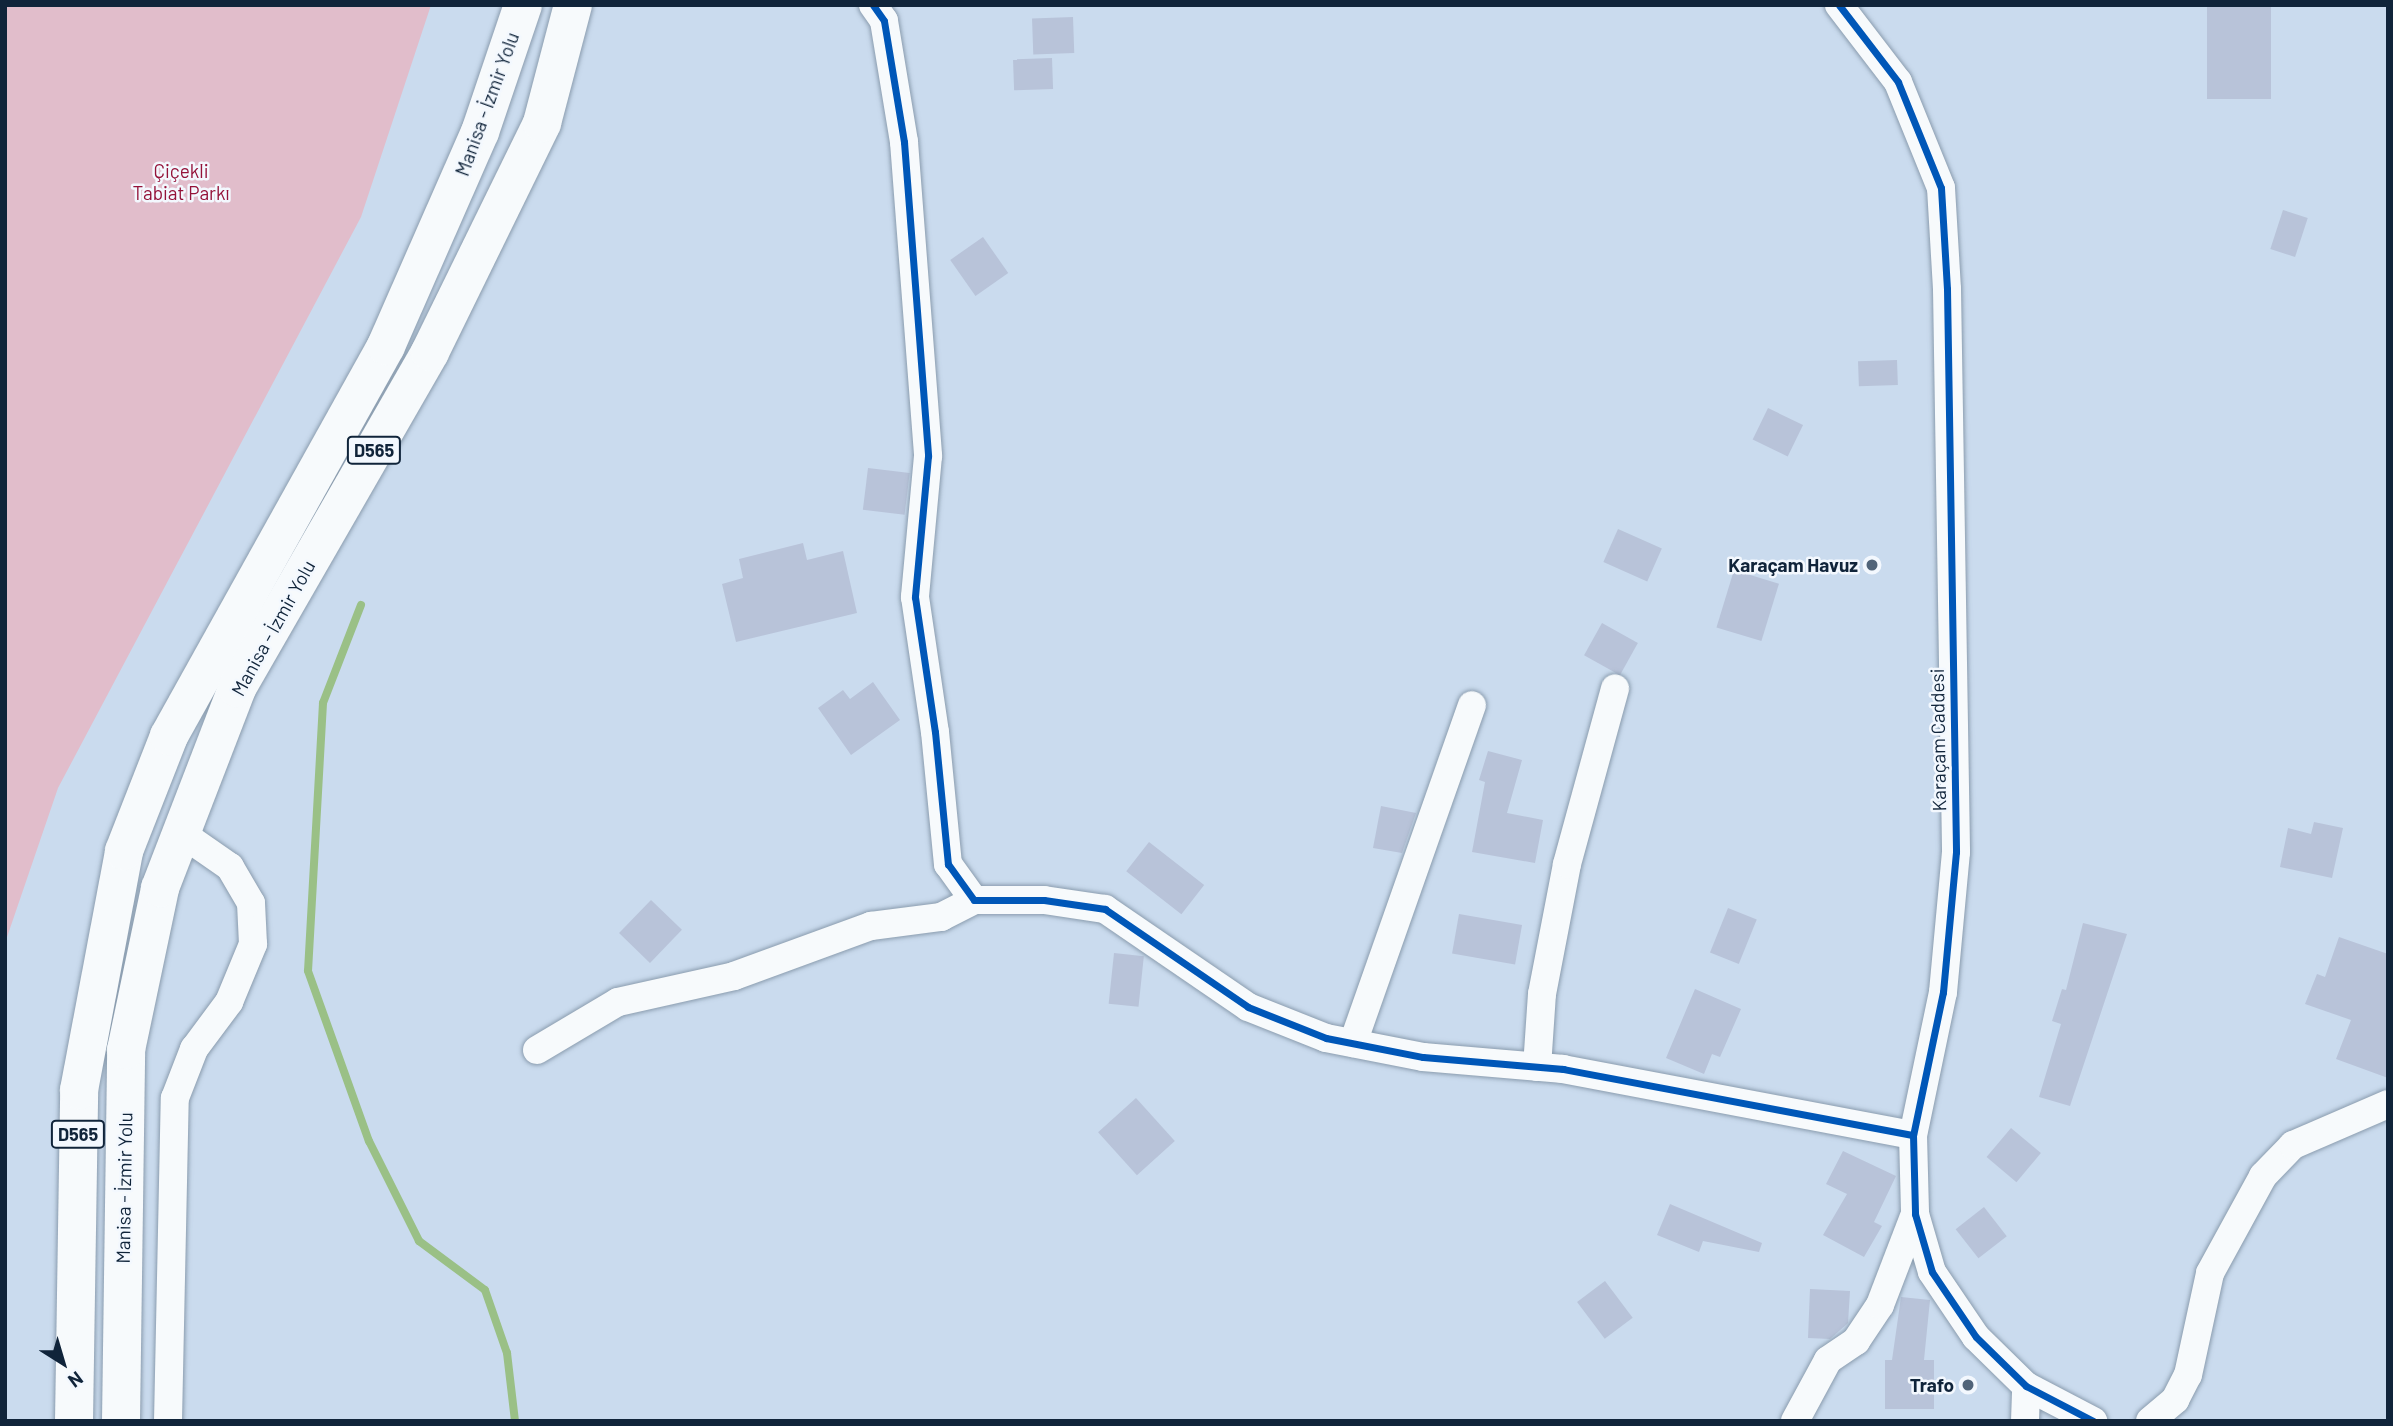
<!DOCTYPE html>
<meta charset="utf-8">
<style>
body{margin:0}
#map{position:relative;width:2393px;height:1426px;overflow:hidden;background:#cadbee;font-family:Barlow,sans-serif}
div>[style]{position:absolute}
.green>*{inset:0;background:#e1bdcb}
.stream>*{height:8px;margin:-4px;padding:0 4px;transform-origin:4px;border-radius:4px;background:#9ac086}
.building>*{inset:0;background:#b8c3d9;transform-origin:0 0}
.roads{filter:drop-shadow(0 0 2px #8a9cae) drop-shadow(0 0 2px #8a9cae)}
.minor>*{height:28px;margin:-14px;padding:0 14px;transform-origin:14px;border-radius:14px;background:#f7fafc}
.highway>*{height:38px;margin:-19px;padding:0 19px;transform-origin:19px;border-radius:19px;background:#f7fafc}
.cycleway>*{height:7px;margin:-3.5px;padding:0 3.5px;transform-origin:3.5px;border-radius:3.5px;background:#0057b8}
.dots>*{width:19px;height:19px;translate:-50% -50%;box-sizing:border-box;border:4px solid #f3f8fe;border-radius:50%}
span{translate:-50% -50%;white-space:nowrap;text-align:center;line-height:1.15;-webkit-text-stroke:5px #f3f8fe;paint-order:stroke}
.shield-label span{padding:2px 5px;background:#f3f8fe;border:2px solid;border-radius:5px;-webkit-text-stroke-width:0}
.shield-label{font-size:18px;color:#10243a;font-weight:700}
.street-label{font-size:19px;color:#10243a}
.park-label{font-size:19px;color:#941239}
.poi-label{font-size:19px;color:#10243a;font-weight:700}
.right{translate:-100% -50%;text-align:right}
.frame{position:absolute;inset:0;border:7px solid #10243a;pointer-events:none}
.north{position:absolute;left:28px;top:1328px;width:70px;height:70px;-webkit-text-stroke:5px #f3f8fe;paint-order:stroke;rotate:143deg;font-size:19px;font-weight:700;line-height:28px;text-align:center;color:#10243a}
.north::after{content:'';display:block;margin:auto;width:24px;height:32px;background:#10243a;clip-path:polygon(50% 0,100% 100%,50% 72%,0 100%)}
</style>
<div id="map">
<div class="green">
<div style="clip-path:polygon(5px 5px,431px 5px,361px 217px,58px 788px,5px 943px)"></div>
</div>
<div class="stream">
<div style="left:361px;top:605px;width:105px;rotate:111.2deg"></div>
<div style="left:323px;top:703px;width:268px;rotate:93.2deg"></div>
<div style="left:308px;top:971px;width:181px;rotate:70.3deg"></div>
<div style="left:369px;top:1141px;width:112px;rotate:63.4deg"></div>
<div style="left:419px;top:1241px;width:82px;rotate:36.6deg"></div>
<div style="left:485px;top:1290px;width:67px;rotate:70.8deg"></div>
<div style="left:507px;top:1353px;width:68px;rotate:83.3deg"></div>
</div>
<div class="building">
<div style="left:2207px;top:5px;width:64px;height:94px"></div>
<div style="left:1073px;top:17px;width:36px;height:41px;rotate:88deg"></div>
<div style="left:1052px;top:58px;width:31px;height:39px;rotate:88deg"></div>
<div style="left:2283px;top:210px;width:26px;height:41px;rotate:18deg"></div>
<div style="left:983px;top:237px;width:44px;height:40px;rotate:55deg"></div>
<div style="left:1897px;top:360px;width:25px;height:39px;rotate:88deg"></div>
<div style="left:1768px;top:408px;width:39px;height:35px;rotate:26deg"></div>
<div style="left:868px;top:468px;width:42px;height:42px;rotate:7deg"></div>
<div style="left:1618px;top:529px;width:48px;height:36px;rotate:24deg"></div>
<div style="clip-path:polygon(803px 543px,807px 560px,843px 551px,857px 613px,736px 642px,722px 584px,743px 578px,739px 559px)"></div>
<div style="left:1734px;top:570px;width:47px;height:60px;rotate:17deg"></div>
<div style="left:1602px;top:623px;width:41px;height:37px;rotate:29deg"></div>
<div style="clip-path:polygon(873px 682px,900px 720px,851px 755px,818px 708px,843px 690px,850px 699px)"></div>
<div style="clip-path:polygon(1488px 751px,1522px 760px,1507px 813px,1543px 820px,1535px 863px,1472px 852px,1485px 782px,1479px 780px)"></div>
<div style="clip-path:polygon(1381px 806px,1416px 813px,1402px 853px,1373px 848px)"></div>
<div style="clip-path:polygon(2314px 822px,2343px 828px,2332px 878px,2280px 867px,2288px 828px,2311px 834px)"></div>
<div style="left:1149px;top:842px;width:70px;height:37px;rotate:38deg"></div>
<div style="left:651px;top:900px;width:43px;height:46px;rotate:44deg"></div>
<div style="left:1728px;top:908px;width:31px;height:48px;rotate:22deg"></div>
<div style="left:1459px;top:914px;width:64px;height:40px;rotate:10deg"></div>
<div style="clip-path:polygon(2083px 923px,2127px 934px,2070px 1106px,2039px 1097px,2061px 1024px,2052px 1021px,2062px 989px,2066px 990px)"></div>
<div style="clip-path:polygon(2339px 937px,2388px 954px,2388px 1078px,2336px 1059px,2351px 1020px,2305px 1004px,2317px 974px,2325px 977px)"></div>
<div style="left:1114px;top:953px;width:30px;height:51px;rotate:6deg"></div>
<div style="clip-path:polygon(1695px 989px,1741px 1009px,1720px 1057px,1712px 1054px,1704px 1074px,1666px 1058px)"></div>
<div style="left:1136px;top:1098px;width:58px;height:51px;rotate:48deg"></div>
<div style="left:2011px;top:1128px;width:39px;height:38px;rotate:40deg"></div>
<div style="clip-path:polygon(1843px 1151px,1896px 1176px,1874px 1222px,1882px 1226px,1864px 1257px,1823px 1235px,1847px 1194px,1826px 1184px)"></div>
<div style="clip-path:polygon(1670px 1204px,1762px 1243px,1759px 1252px,1703px 1241px,1699px 1252px,1657px 1235px)"></div>
<div style="left:1984px;top:1207px;width:37px;height:36px;rotate:52deg"></div>
<div style="left:1605px;top:1281px;width:46px;height:35px;rotate:53deg"></div>
<div style="clip-path:polygon(1810px 1289px,1850px 1291px,1848px 1323px,1830px 1339px,1808px 1338px)"></div>
<div style="clip-path:polygon(1901px 1297px,1930px 1300px,1924px 1360px,1934px 1360px,1934px 1409px,1885px 1409px,1885px 1360px,1892px 1360px)"></div>
</div>
<div class="roads">
<div class="minor">
<div style="left:873px;top:5px;width:19px;rotate:55deg"></div>
<div style="left:884px;top:21px;width:123px;rotate:80.6deg"></div>
<div style="left:904px;top:142px;width:315px;rotate:85.6deg"></div>
<div style="left:928px;top:456px;width:142px;rotate:95.3deg"></div>
<div style="left:915px;top:597px;width:136px;rotate:81.6deg"></div>
<div style="left:935px;top:732px;width:133px;rotate:84.4deg"></div>
<div style="left:948px;top:864px;width:44px;rotate:54.2deg"></div>
<div style="left:974px;top:900px;width:70px"></div>
<div style="left:1044px;top:900px;width:62px;rotate:8.4deg"></div>
<div style="left:1105px;top:909px;width:173px;rotate:34.4deg"></div>
<div style="left:1248px;top:1007px;width:84px;rotate:21.7deg"></div>
<div style="left:1326px;top:1038px;width:99px;rotate:11.1deg"></div>
<div style="left:1423px;top:1057px;width:141px;rotate:4.9deg"></div>
<div style="left:1563px;top:1069px;width:356px;rotate:10.7deg"></div>
<div style="left:1839px;top:5px;width:97px;rotate:52.5deg"></div>
<div style="left:1898px;top:82px;width:114px;rotate:67.9deg"></div>
<div style="left:1941px;top:188px;width:101px;rotate:86.6deg"></div>
<div style="left:1947px;top:289px;width:563px;rotate:89.08deg"></div>
<div style="left:1956px;top:852px;width:141px;rotate:95.3deg"></div>
<div style="left:1943px;top:992px;width:146px;rotate:101.8deg"></div>
<div style="left:1913px;top:1135px;width:79px;rotate:88.5deg"></div>
<div style="left:1915px;top:1214px;width:60px;rotate:73.7deg"></div>
<div style="left:1932px;top:1272px;width:78px;rotate:55.9deg"></div>
<div style="left:1976px;top:1337px;width:70px;rotate:44.4deg"></div>
<div style="left:2026px;top:1386px;width:76px;rotate:27.6deg"></div>
<div style="left:1353px;top:1043px;width:358px;rotate:-70.6deg"></div>
<div style="left:537px;top:1050px;width:94px;rotate:-30.7deg"></div>
<div style="left:618px;top:1002px;width:119px;rotate:-12.6deg"></div>
<div style="left:734px;top:976px;width:146px;rotate:-20.1deg"></div>
<div style="left:871px;top:926px;width:71px;rotate:-7.3deg"></div>
<div style="left:941px;top:917px;width:37px;rotate:-27deg"></div>
<div style="left:1537px;top:1067px;width:73px;rotate:-86.1deg"></div>
<div style="left:1542px;top:994px;width:132px;rotate:-79.1deg"></div>
<div style="left:1567px;top:864px;width:182px;rotate:-74.7deg"></div>
<div style="left:168px;top:1421px;width:323px;rotate:-88.8deg"></div>
<div style="left:175px;top:1098px;width:53px;rotate:-68.8deg"></div>
<div style="left:194px;top:1049px;width:59px;rotate:-53.3deg"></div>
<div style="left:229px;top:1002px;width:63px;rotate:-67.5deg"></div>
<div style="left:253px;top:944px;width:41px;rotate:-92.8deg"></div>
<div style="left:251px;top:903px;width:42px;rotate:-120.3deg"></div>
<div style="left:230px;top:867px;width:60px;rotate:-145.2deg"></div>
<div style="left:1795px;top:1421px;width:69px;rotate:-61.6deg"></div>
<div style="left:1828px;top:1360px;width:34px;rotate:-34deg"></div>
<div style="left:1856px;top:1341px;width:43px;rotate:-56.3deg"></div>
<div style="left:1880px;top:1305px;width:97px;rotate:-69deg"></div>
<div style="left:2025px;top:1421px;width:35px;rotate:-88deg"></div>
<div style="left:2150px;top:1421px;width:33px;rotate:-40deg"></div>
<div style="left:2175px;top:1400px;width:28px;rotate:-63deg"></div>
<div style="left:2188px;top:1375px;width:104px;rotate:-77.8deg"></div>
<div style="left:2210px;top:1273px;width:111px;rotate:-61.3deg"></div>
<div style="left:2263px;top:1176px;width:43px;rotate:-45.9deg"></div>
<div style="left:2293px;top:1145px;width:103px;rotate:-23.3deg"></div>
</div>
<div class="highway">
<div style="left:74px;top:1421px;width:331px;rotate:-89.1deg"></div>
<div style="left:79px;top:1090px;width:243px;rotate:-79.3deg"></div>
<div style="left:124px;top:851px;width:123px;rotate:-68.6deg"></div>
<div style="left:169px;top:736px;width:446px;rotate:-60.9deg"></div>
<div style="left:386px;top:346px;width:234px;rotate:-66.3deg"></div>
<div style="left:480px;top:132px;width:134px;rotate:-71.3deg"></div>
<div style="left:121px;top:1421px;width:371px;rotate:-89.2deg"></div>
<div style="left:126px;top:1050px;width:166px;rotate:-78.1deg"></div>
<div style="left:160px;top:888px;width:214px;rotate:-68.9deg"></div>
<div style="left:237px;top:688px;width:387px;rotate:-60.1deg"></div>
<div style="left:430px;top:352px;width:255px;rotate:-63.9deg"></div>
<div style="left:542px;top:123px;width:122px;rotate:-75.3deg"></div>
</div>
</div>
<div class="cycleway">
<div style="left:873px;top:5px;width:19px;rotate:55deg"></div>
<div style="left:884px;top:21px;width:123px;rotate:80.6deg"></div>
<div style="left:904px;top:142px;width:315px;rotate:85.6deg"></div>
<div style="left:928px;top:456px;width:142px;rotate:95.3deg"></div>
<div style="left:915px;top:597px;width:136px;rotate:81.6deg"></div>
<div style="left:935px;top:732px;width:133px;rotate:84.4deg"></div>
<div style="left:948px;top:864px;width:44px;rotate:54.2deg"></div>
<div style="left:974px;top:900px;width:70px"></div>
<div style="left:1044px;top:900px;width:62px;rotate:8.4deg"></div>
<div style="left:1105px;top:909px;width:173px;rotate:34.4deg"></div>
<div style="left:1248px;top:1007px;width:84px;rotate:21.7deg"></div>
<div style="left:1326px;top:1038px;width:99px;rotate:11.1deg"></div>
<div style="left:1423px;top:1057px;width:141px;rotate:4.9deg"></div>
<div style="left:1563px;top:1069px;width:356px;rotate:10.7deg"></div>
<div style="left:1839px;top:5px;width:97px;rotate:52.5deg"></div>
<div style="left:1898px;top:82px;width:114px;rotate:67.9deg"></div>
<div style="left:1941px;top:188px;width:101px;rotate:86.6deg"></div>
<div style="left:1947px;top:289px;width:563px;rotate:89.08deg"></div>
<div style="left:1956px;top:852px;width:141px;rotate:95.3deg"></div>
<div style="left:1943px;top:992px;width:146px;rotate:101.8deg"></div>
<div style="left:1913px;top:1135px;width:79px;rotate:88.5deg"></div>
<div style="left:1915px;top:1214px;width:60px;rotate:73.7deg"></div>
<div style="left:1932px;top:1272px;width:78px;rotate:55.9deg"></div>
<div style="left:1976px;top:1337px;width:70px;rotate:44.4deg"></div>
<div style="left:2026px;top:1386px;width:76px;rotate:27.6deg"></div>
</div>
<div class="dots">
<div style="left:1872px;top:565px;background:#516479"></div>
<div style="left:1968px;top:1385px;background:#516479"></div>
</div>
<div class="shield-label">
<span style="left:374px;top:450px">D565</span>
<span style="left:78px;top:1134px">D565</span>
</div>
<div class="street-label">
<span style="left:487px;top:104px;rotate:-70deg">Manisa - İzmir Yolu</span>
<span style="left:273px;top:628px;rotate:-61deg">Manisa - İzmir Yolu</span>
<span style="left:1938px;top:740px;rotate:-91deg">Karaçam Caddesi</span>
<span style="left:124px;top:1188px;rotate:-89deg">Manisa - İzmir Yolu</span>
</div>
<div class="park-label">
<span style="left:181px;top:182px">Çiçekli<br>Tabiat Parkı</span>
</div>
<div class="poi-label">
<span class="right" style="left:1858px;top:565px">Karaçam Havuz</span>
<span class="right" style="left:1954px;top:1385px">Trafo</span>
</div>
<div class="frame"></div>
<div class="north">N</div>
</div>
